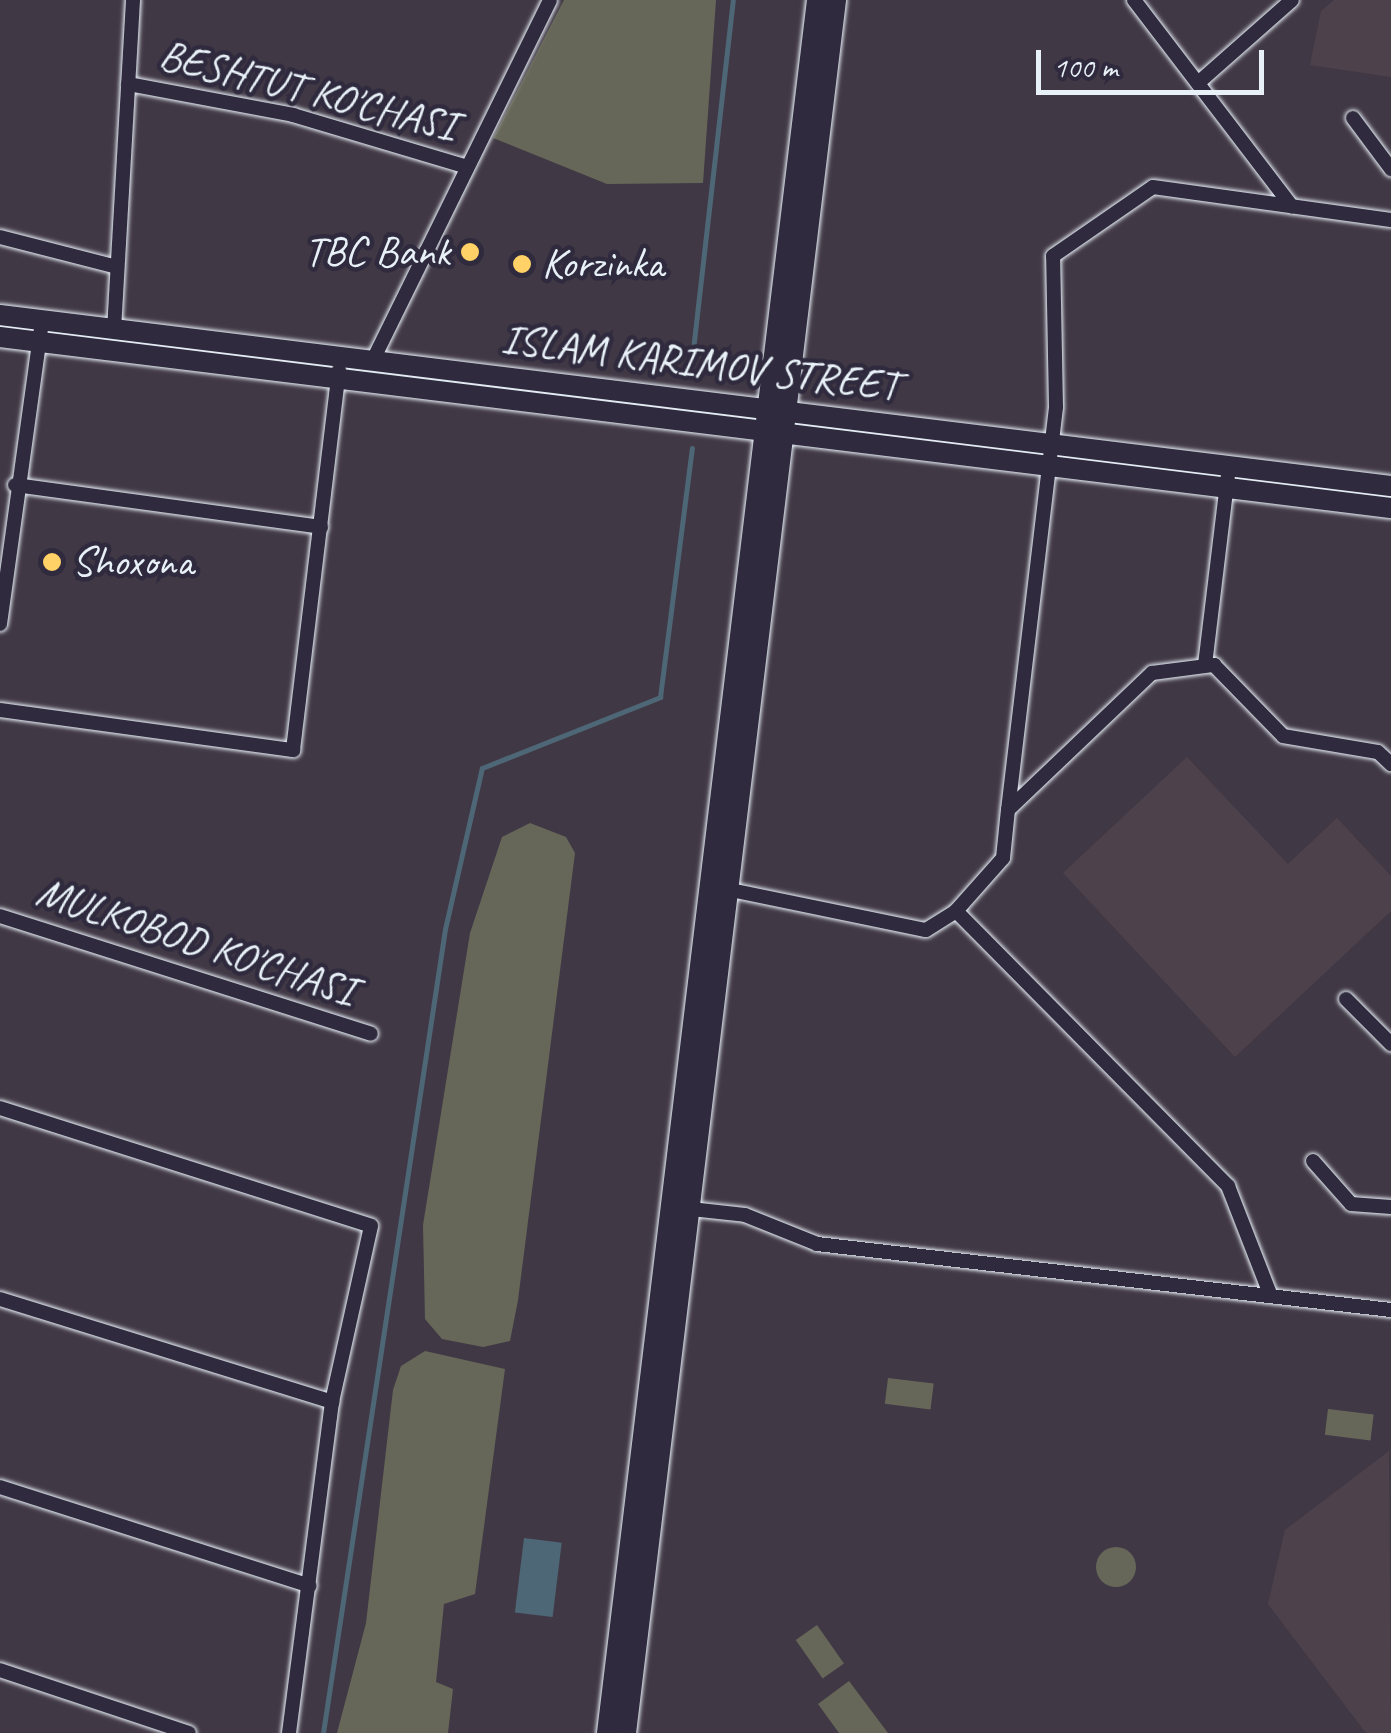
<!DOCTYPE html>
<style>
body{margin:0}
#map{position:relative;width:1391px;height:1733px;overflow:hidden;background:#413845;font-family:Caveat,sans-serif}
div>[style]{position:absolute}
.built>*{inset:0;background:#4d424b}
.green>*{inset:0;background:#666758;transform-origin:0 0}
.round{border-radius:50%}
.water>*{inset:0;background:#4e6777;transform-origin:0 0}
.stream>*{height:5px;margin:-2.5px;padding:0 2.5px;transform-origin:2.5px;border-radius:2.5px;background:#4e6777}
.roads{filter:drop-shadow(0 0 2px #e8f1f8) drop-shadow(0 0 2px #e8f1f8)}
.street>*{height:14px;margin:-7px;padding:0 7px;transform-origin:7px;border-radius:7px;background:#2f2a3d}
.secondary>*{height:20px;margin:-10px;padding:0 10px;transform-origin:10px;border-radius:10px;background:#2f2a3d}
.dots>*{width:28px;height:28px;translate:-50% -50%;box-sizing:border-box;border:5px solid #2f2a3d;border-radius:50%}
span{translate:-50% -50%;white-space:nowrap;text-align:center;line-height:1.15;-webkit-text-stroke:9px #2f2a3d;paint-order:stroke}
.street-label{font-size:42px;color:#e8f1f8}
.poi-label{font-size:42px;color:#e8f1f8}
.right{translate:-100% -50%;text-align:right}
.left{translate:0 -50%;text-align:left}
.scale{position:absolute;left:1036px;top:50px;width:228px;height:45px;box-sizing:border-box;border:5px solid #e8f1f8;border-top:0;padding-left:12px;font-size:30px;line-height:35px;white-space:nowrap;color:#e8f1f8;-webkit-text-stroke:8px #2f2a3d;paint-order:stroke}
</style>
<div id="map">
<div class="built">
<div style="clip-path:polygon(1334px 0,1391px 0,1391px 77px,1310px 65px,1321px 11px)"></div>
<div style="clip-path:polygon(1187px 757px,1288px 864px,1337px 818px,1391px 876px,1391px 911px,1235px 1057px,1063px 873px)"></div>
<div style="clip-path:polygon(1389px 1451px,1391px 1733px,1366px 1733px,1268px 1604px,1285px 1530px)"></div>
</div>
<div class="green">
<div style="clip-path:polygon(564px 0,716px 0,703px 183px,607px 184px,493px 138px)"></div>
<div style="clip-path:polygon(530px 823px,566px 837px,575px 853px,518px 1300px,510px 1341px,483px 1347px,442px 1339px,425px 1319px,423px 1225px,470px 933px,502px 837px)"></div>
<div style="clip-path:polygon(425px 1351px,505px 1369px,475px 1594px,444px 1604px,436px 1682px,453px 1689px,448px 1733px,337px 1733px,366px 1623px,393px 1390px,401px 1366px)"></div>
<div style="left:888px;top:1378px;width:46px;height:26px;rotate:7deg"></div>
<div style="left:1328px;top:1409px;width:46px;height:26px;rotate:7deg"></div>
<div class="round" style="left:1096px;top:1547px;width:40px;height:40px"></div>
<div style="left:817px;top:1625px;width:47px;height:26px;rotate:55deg"></div>
<div style="clip-path:polygon(849px 1681px,888px 1733px,839px 1733px,818px 1704px)"></div>
</div>
<div class="water">
<div style="left:524px;top:1538px;width:38px;height:75px;rotate:7deg"></div>
</div>
<div class="stream">
<div style="left:690px;top:376px;width:378px;rotate:-83.5deg"></div>
<div style="left:323px;top:1733px;width:813px;rotate:-81.37deg"></div>
<div style="left:445px;top:929px;width:165px;rotate:-77.1deg"></div>
<div style="left:482px;top:768px;width:192px;rotate:-21.7deg"></div>
<div style="left:660px;top:697px;width:251px;rotate:-82.7deg"></div>
</div>
<div class="roads">
<div class="street">
<div style="left:1134px;top:0;width:260px;rotate:52.6deg"></div>
<div style="left:1198px;top:83px;width:125px;rotate:-41.4deg"></div>
<div style="left:128px;top:84px;width:168px;rotate:10.6deg"></div>
<div style="left:293px;top:115px;width:182px;rotate:16.6deg"></div>
<div style="left:1353px;top:118px;width:64px;rotate:53.3deg"></div>
<div style="left:0;top:237px;width:121px;rotate:14.4deg"></div>
<div style="left:114px;top:330px;width:331px;rotate:-86.7deg"></div>
<div style="left:372px;top:362px;width:403px;rotate:-63.8deg"></div>
<div style="left:15px;top:485px;width:309px;rotate:7.8deg"></div>
<div style="left:0;top:624px;width:306px;rotate:-82.1deg"></div>
<div style="left:1205px;top:665px;width:200px;rotate:-83.1deg"></div>
<div style="left:0;top:710px;width:296px;rotate:7.8deg"></div>
<div style="left:293px;top:750px;width:383px;rotate:-83.1deg"></div>
<div style="left:1008px;top:810px;width:406px;rotate:-83.2deg"></div>
<div style="left:1056px;top:407px;width:151px;rotate:-91.1deg"></div>
<div style="left:1053px;top:256px;width:121px;rotate:-34.6deg"></div>
<div style="left:1153px;top:187px;width:240px;rotate:7.9deg"></div>
<div style="left:721px;top:888px;width:209px;rotate:11.6deg"></div>
<div style="left:926px;top:930px;width:36px;rotate:-32deg"></div>
<div style="left:956px;top:911px;width:71px;rotate:-48.4deg"></div>
<div style="left:1003px;top:858px;width:48px;rotate:-84.1deg"></div>
<div style="left:1008px;top:810px;width:199px;rotate:-43.6deg"></div>
<div style="left:1152px;top:673px;width:63px;rotate:-7.4deg"></div>
<div style="left:1214px;top:665px;width:99px;rotate:45.8deg"></div>
<div style="left:1283px;top:736px;width:96px;rotate:9.6deg"></div>
<div style="left:1378px;top:752px;width:18px;rotate:43deg"></div>
<div style="left:956px;top:911px;width:387px;rotate:45.3deg"></div>
<div style="left:1228px;top:1186px;width:116px;rotate:68.7deg"></div>
<div style="left:0;top:916px;width:389px;rotate:17.6deg"></div>
<div style="left:1346px;top:999px;width:64px;rotate:45deg"></div>
<div style="left:0;top:1108px;width:389px;rotate:17.6deg"></div>
<div style="left:371px;top:1226px;width:180px;rotate:102.5deg"></div>
<div style="left:332px;top:1402px;width:334px;rotate:97.4deg"></div>
<div style="left:1313px;top:1161px;width:57px;rotate:48.5deg"></div>
<div style="left:1351px;top:1204px;width:40px;rotate:4.3deg"></div>
<div style="left:682px;top:1208px;width:63px;rotate:6.3deg"></div>
<div style="left:745px;top:1215px;width:78px;rotate:21.9deg"></div>
<div style="left:817px;top:1244px;width:578px;rotate:6.56deg"></div>
<div style="left:0;top:1299px;width:348px;rotate:17.2deg"></div>
<div style="left:0;top:1487px;width:325px;rotate:17.7deg"></div>
<div style="left:0;top:1670px;width:199px;rotate:18.4deg"></div>
</div>
<div class="secondary">
<div style="left:0;top:315px;width:1401px;rotate:7.01deg"></div>
<div style="left:0;top:337px;width:1401px;rotate:7.01deg"></div>
<div style="left:607px;top:1733px;width:1746px;rotate:-83.09deg"></div>
<div style="left:626px;top:1733px;width:1746px;rotate:-83.09deg"></div>
</div>
</div>
<div class="dots">
<div style="left:470px;top:252px;background:#ffd166"></div>
<div style="left:522px;top:264px;background:#ffd166"></div>
<div style="left:52px;top:562px;background:#ffd166"></div>
</div>
<div class="street-label">
<span style="left:308px;top:91px;rotate:14deg">BESHTUT KO'CHASI</span>
<span style="left:700px;top:363px;rotate:7deg">ISLAM KARIMOV STREET</span>
<span style="left:196px;top:942px;rotate:18deg">MULKOBOD KO'CHASI</span>
</div>
<div class="poi-label">
<span class="right" style="left:450px;top:252px">TBC Bank</span>
<span class="left" style="left:542px;top:264px">Korzinka</span>
<span class="left" style="left:72px;top:562px">Shoxona</span>
</div>
<div class="scale">100 m</div>
</div>
